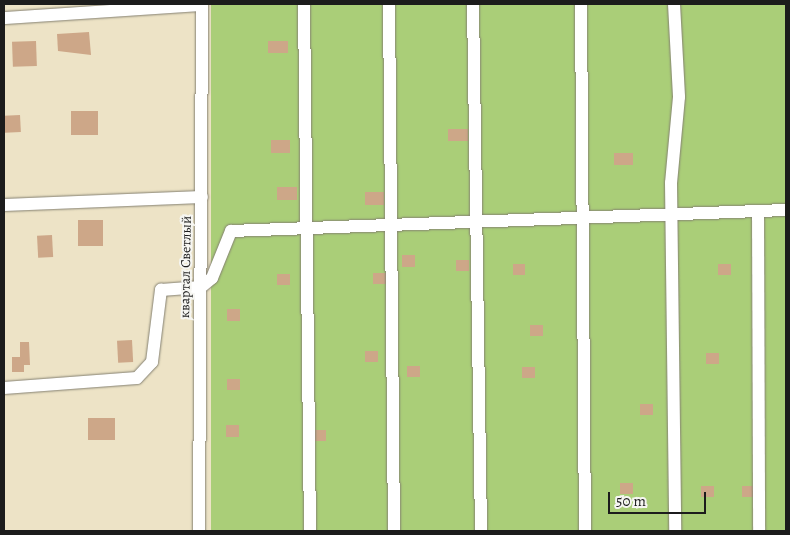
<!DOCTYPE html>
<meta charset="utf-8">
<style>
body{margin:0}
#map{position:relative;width:790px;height:535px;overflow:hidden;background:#ede3c6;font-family:Alegreya,serif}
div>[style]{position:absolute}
.green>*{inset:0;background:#aace78;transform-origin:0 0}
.building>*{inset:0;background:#cda788;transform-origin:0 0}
.roads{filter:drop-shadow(0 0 1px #848071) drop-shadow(0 0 1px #848071)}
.minor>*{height:12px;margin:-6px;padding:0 6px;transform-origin:6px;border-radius:6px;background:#fff}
span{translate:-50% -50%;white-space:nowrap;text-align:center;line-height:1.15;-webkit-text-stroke:4px #f6f6f2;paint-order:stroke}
.street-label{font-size:14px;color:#1c1c1c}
.frame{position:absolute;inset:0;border:5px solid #1c1c1c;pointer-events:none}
.scale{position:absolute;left:608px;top:492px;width:98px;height:22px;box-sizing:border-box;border:2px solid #1c1c1c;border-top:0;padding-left:6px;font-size:15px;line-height:18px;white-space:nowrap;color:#1c1c1c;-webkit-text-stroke:4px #f6f6f2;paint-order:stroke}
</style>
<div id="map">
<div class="green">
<div style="left:211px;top:4px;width:575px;height:527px"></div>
</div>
<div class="building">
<div style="clip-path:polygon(89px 32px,91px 55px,58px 51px,57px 34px)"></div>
<div style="left:36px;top:41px;width:25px;height:24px;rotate:88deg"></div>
<div style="left:268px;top:41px;width:20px;height:12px"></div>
<div style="left:71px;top:111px;width:27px;height:24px"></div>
<div style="left:20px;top:115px;width:17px;height:16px;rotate:87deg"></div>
<div style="left:448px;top:129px;width:20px;height:12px"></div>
<div style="left:290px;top:140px;width:13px;height:19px;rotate:90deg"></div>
<div style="left:614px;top:153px;width:19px;height:12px"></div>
<div style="left:277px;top:187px;width:20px;height:13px"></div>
<div style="left:365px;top:192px;width:19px;height:13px"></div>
<div style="left:78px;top:220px;width:25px;height:26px"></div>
<div style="left:52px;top:235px;width:22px;height:15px;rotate:87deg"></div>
<div style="left:402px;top:255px;width:13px;height:12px"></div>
<div style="left:456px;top:260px;width:13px;height:11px"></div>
<div style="left:513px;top:264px;width:12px;height:11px"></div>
<div style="left:718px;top:264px;width:13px;height:11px"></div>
<div style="left:373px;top:273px;width:13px;height:11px"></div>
<div style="left:277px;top:274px;width:13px;height:11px"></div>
<div style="left:227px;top:309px;width:13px;height:12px"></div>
<div style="left:530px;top:325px;width:13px;height:11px"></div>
<div style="left:132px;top:340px;width:22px;height:15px;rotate:87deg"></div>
<div style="clip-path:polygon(20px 342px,29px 342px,30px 365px,24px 365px,24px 372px,12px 372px,12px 357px,20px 357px)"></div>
<div style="left:365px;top:351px;width:13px;height:11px"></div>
<div style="left:706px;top:353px;width:13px;height:11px"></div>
<div style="left:407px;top:366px;width:13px;height:11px"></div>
<div style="left:522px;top:367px;width:13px;height:11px"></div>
<div style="left:227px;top:379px;width:13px;height:11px"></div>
<div style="left:640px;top:404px;width:13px;height:11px"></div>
<div style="left:88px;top:418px;width:27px;height:22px"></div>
<div style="left:226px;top:425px;width:13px;height:12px"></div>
<div style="left:313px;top:430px;width:13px;height:11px"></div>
<div style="left:620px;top:483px;width:13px;height:11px"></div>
<div style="left:701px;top:486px;width:13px;height:11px"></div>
<div style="left:742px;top:486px;width:13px;height:11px"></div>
</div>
<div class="roads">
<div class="minor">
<div style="left:304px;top:4px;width:527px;rotate:89.35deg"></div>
<div style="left:389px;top:4px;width:527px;rotate:89.46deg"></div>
<div style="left:473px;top:4px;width:527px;rotate:89.13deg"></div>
<div style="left:581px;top:4px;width:527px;rotate:89.57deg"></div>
<div style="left:674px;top:4px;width:93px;rotate:86.9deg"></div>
<div style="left:679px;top:97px;width:86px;rotate:95.3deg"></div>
<div style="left:671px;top:183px;width:348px;rotate:89.3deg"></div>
<div style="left:4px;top:18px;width:198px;rotate:-3.8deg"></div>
<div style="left:4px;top:205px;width:198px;rotate:-2.3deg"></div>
<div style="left:758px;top:211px;width:320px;rotate:89.8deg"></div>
<div style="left:4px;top:388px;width:133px;rotate:-4.3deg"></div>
<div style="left:137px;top:378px;width:22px;rotate:-47deg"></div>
<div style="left:152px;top:362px;width:73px;rotate:-82.9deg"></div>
<div style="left:161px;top:290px;width:40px;rotate:-4.3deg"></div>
<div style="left:201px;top:287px;width:14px;rotate:-39deg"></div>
<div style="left:212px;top:278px;width:51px;rotate:-68deg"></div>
<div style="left:231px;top:231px;width:555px;rotate:-2.17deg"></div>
<div style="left:199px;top:531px;width:527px;rotate:-89.67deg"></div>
</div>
</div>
<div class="street-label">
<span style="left:186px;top:267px;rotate:-89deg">квартал Светлый</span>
</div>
<div class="frame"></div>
<div class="scale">50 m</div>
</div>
